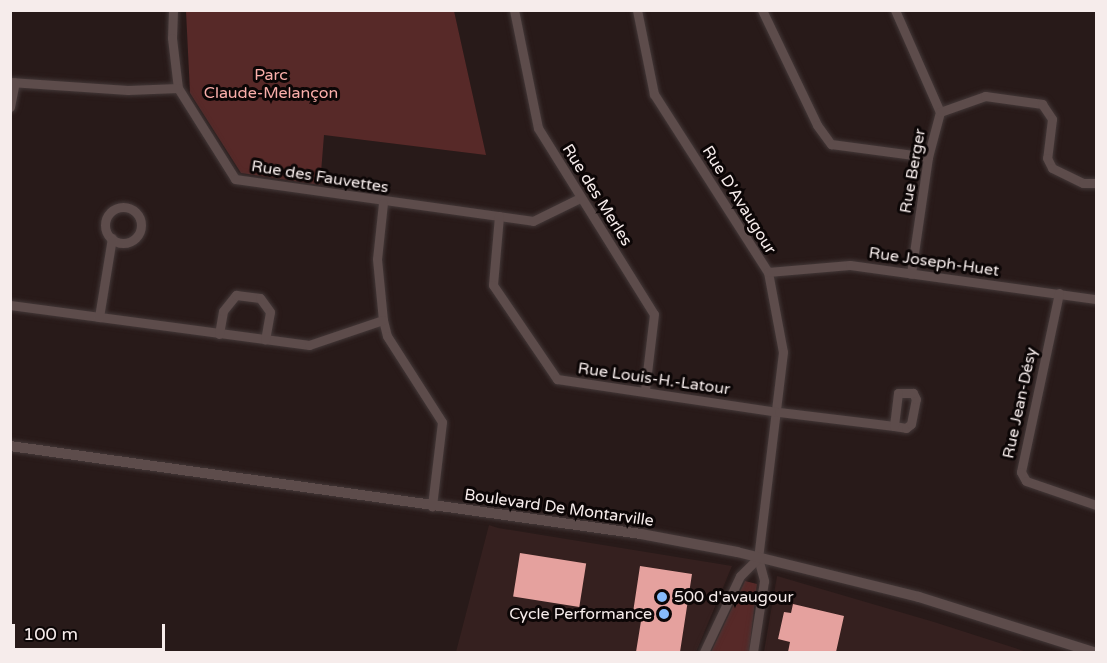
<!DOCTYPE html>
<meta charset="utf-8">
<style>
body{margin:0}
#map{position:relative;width:1107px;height:663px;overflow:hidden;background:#281a19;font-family:"Varela Round",sans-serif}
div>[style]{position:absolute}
.built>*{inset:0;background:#35201f}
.green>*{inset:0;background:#572928}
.building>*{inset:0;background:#e5a19e;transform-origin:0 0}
.roads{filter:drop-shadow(0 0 2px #433838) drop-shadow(0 0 2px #433838)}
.minor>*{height:9px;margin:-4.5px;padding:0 4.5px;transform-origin:4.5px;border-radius:4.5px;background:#5d4c4b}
.minor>.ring{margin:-4.5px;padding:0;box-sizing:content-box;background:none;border:9px solid #5d4c4b;border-radius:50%}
.tertiary>*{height:10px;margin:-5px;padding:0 5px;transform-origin:5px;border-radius:5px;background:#5d4c4b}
.dots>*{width:16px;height:16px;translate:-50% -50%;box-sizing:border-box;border:3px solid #0c0606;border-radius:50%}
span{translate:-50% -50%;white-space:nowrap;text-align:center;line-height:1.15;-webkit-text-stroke:6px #0c0606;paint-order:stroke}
.park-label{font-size:16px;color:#faaeaa}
.street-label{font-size:16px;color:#f6eceb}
.poi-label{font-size:16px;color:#f6eceb}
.left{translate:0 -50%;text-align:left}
.right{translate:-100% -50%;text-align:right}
.frame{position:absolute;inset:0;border:12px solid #f6eceb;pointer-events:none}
.scale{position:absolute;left:12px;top:624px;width:153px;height:27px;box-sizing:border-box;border:3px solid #f6eceb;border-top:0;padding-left:8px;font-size:18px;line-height:21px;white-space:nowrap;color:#f6eceb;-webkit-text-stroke:4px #0c0606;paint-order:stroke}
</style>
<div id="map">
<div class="built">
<div style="clip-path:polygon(489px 525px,498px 528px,732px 566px,696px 652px,456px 652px)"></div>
<div style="clip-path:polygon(777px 576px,934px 622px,1027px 652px,764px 652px)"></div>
</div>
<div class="green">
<div style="clip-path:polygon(186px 11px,454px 11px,486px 155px,324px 135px,320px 185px,241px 173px,190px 93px)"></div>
<div style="clip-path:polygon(745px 581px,757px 584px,749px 652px,711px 652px)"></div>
</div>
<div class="building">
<div style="left:520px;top:553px;width:67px;height:44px;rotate:9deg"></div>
<div style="clip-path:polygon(640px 566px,692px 574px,680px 652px,636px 652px,641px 621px,632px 619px)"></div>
<div style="clip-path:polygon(793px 604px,844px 616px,836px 652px,788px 652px,790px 642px,778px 639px,784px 612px,791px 613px)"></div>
</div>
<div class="roads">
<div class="minor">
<div style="left:173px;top:10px;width:28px;rotate:92deg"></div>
<div style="left:172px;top:38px;width:50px;rotate:83.2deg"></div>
<div style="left:178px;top:88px;width:107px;rotate:57.9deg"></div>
<div style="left:235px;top:179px;width:301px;rotate:8deg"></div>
<div style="left:533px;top:221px;width:52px;rotate:-26.1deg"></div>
<div style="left:514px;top:10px;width:120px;rotate:78.5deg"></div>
<div style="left:538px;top:128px;width:219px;rotate:58.1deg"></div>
<div style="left:654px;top:314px;width:77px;rotate:96.8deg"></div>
<div style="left:637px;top:10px;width:86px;rotate:78.6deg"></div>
<div style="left:654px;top:94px;width:211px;rotate:57.4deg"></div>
<div style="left:768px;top:272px;width:81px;rotate:79.4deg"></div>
<div style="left:783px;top:352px;width:208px;rotate:96.9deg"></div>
<div style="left:758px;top:558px;width:24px;rotate:75deg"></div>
<div style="left:764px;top:581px;width:72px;rotate:98.8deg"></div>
<div style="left:762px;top:10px;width:127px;rotate:64.4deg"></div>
<div style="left:817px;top:125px;width:24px;rotate:54deg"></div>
<div style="left:831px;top:144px;width:98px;rotate:7.6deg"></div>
<div style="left:895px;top:10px;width:111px;rotate:66.2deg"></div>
<div style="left:940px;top:112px;width:47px;rotate:104.9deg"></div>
<div style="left:928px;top:157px;width:118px;rotate:98.3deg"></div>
<div style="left:10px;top:82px;width:118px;rotate:3.9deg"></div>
<div style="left:128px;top:90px;width:50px;rotate:-2.3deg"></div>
<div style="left:10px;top:107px;width:25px;rotate:-79deg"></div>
<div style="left:940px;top:112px;width:48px;rotate:-19.6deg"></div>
<div style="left:985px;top:96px;width:58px;rotate:8deg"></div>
<div style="left:1042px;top:104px;width:18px;rotate:56deg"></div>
<div style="left:1052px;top:119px;width:39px;rotate:97deg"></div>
<div style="left:1047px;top:158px;width:11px;rotate:63deg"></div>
<div style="left:1052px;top:168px;width:34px;rotate:26deg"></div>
<div style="left:1083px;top:183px;width:13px"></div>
<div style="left:383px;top:203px;width:56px;rotate:96.1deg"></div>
<div style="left:377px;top:259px;width:61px;rotate:84.4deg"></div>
<div style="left:383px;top:320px;width:16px;rotate:76deg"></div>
<div style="left:387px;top:336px;width:102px;rotate:57.4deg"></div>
<div style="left:442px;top:422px;width:85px;rotate:96.8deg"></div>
<div class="ring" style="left:105px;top:207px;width:27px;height:27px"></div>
<div style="left:499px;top:216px;width:69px;rotate:95deg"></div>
<div style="left:493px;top:285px;width:114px;rotate:55.8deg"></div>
<div style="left:557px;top:379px;width:224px;rotate:8.5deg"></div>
<div style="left:779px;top:412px;width:116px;rotate:6.9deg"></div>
<div style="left:894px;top:426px;width:12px;rotate:9deg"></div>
<div style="left:906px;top:428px;width:6px;rotate:-39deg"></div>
<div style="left:911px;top:424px;width:25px;rotate:-79deg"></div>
<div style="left:916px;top:399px;width:7px;rotate:-117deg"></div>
<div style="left:913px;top:393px;width:15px;rotate:180deg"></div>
<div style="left:898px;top:393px;width:33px;rotate:97deg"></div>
<div style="left:768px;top:272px;width:82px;rotate:-4.9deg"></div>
<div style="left:850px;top:265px;width:248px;rotate:7.9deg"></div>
<div style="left:1059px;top:293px;width:183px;rotate:102deg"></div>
<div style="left:1021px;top:472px;width:10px;rotate:61deg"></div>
<div style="left:1026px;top:481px;width:74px;rotate:18.9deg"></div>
<div style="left:10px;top:305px;width:302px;rotate:7.6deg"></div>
<div style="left:309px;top:345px;width:78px;rotate:-18.7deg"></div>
<div style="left:99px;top:317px;width:80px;rotate:-80.7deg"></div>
<div style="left:219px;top:334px;width:23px;rotate:-80deg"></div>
<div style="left:223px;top:311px;width:21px;rotate:-51deg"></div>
<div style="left:236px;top:295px;width:24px;rotate:7deg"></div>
<div style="left:260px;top:298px;width:17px;rotate:54deg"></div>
<div style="left:270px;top:312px;width:28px;rotate:100deg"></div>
<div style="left:704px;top:652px;width:84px;rotate:-64.7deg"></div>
<div style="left:740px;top:576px;width:25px;rotate:-45deg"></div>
</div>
<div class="tertiary">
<div style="left:10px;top:446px;width:637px;rotate:7.94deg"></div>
<div style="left:641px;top:534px;width:98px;rotate:10.6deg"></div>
<div style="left:737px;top:552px;width:187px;rotate:13.9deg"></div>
<div style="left:919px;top:597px;width:182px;rotate:17.5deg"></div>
</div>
</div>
<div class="dots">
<div style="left:662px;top:597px;background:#87bbfb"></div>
<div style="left:664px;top:614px;background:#87bbfb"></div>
</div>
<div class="park-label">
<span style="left:271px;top:84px">Parc<br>Claude-Melançon</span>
</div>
<div class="street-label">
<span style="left:913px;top:171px;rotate:-80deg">Rue Berger</span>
<span style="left:320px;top:177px;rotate:9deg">Rue des Fauvettes</span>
<span style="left:597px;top:195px;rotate:58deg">Rue des Merles</span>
<span style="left:739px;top:200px;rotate:58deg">Rue D'Avaugour</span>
<span style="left:934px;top:262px;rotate:8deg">Rue Joseph-Huet</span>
<span style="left:654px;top:379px;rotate:8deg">Rue Louis-H.-Latour</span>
<span style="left:1020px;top:403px;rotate:-78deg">Rue Jean-Désy</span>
<span style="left:559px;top:508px;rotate:8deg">Boulevard De Montarville</span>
</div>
<div class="poi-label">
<span class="left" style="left:674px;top:597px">500 d'avaugour</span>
<span class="right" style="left:652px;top:614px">Cycle Performance</span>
</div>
<div class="frame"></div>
<div class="scale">100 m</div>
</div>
